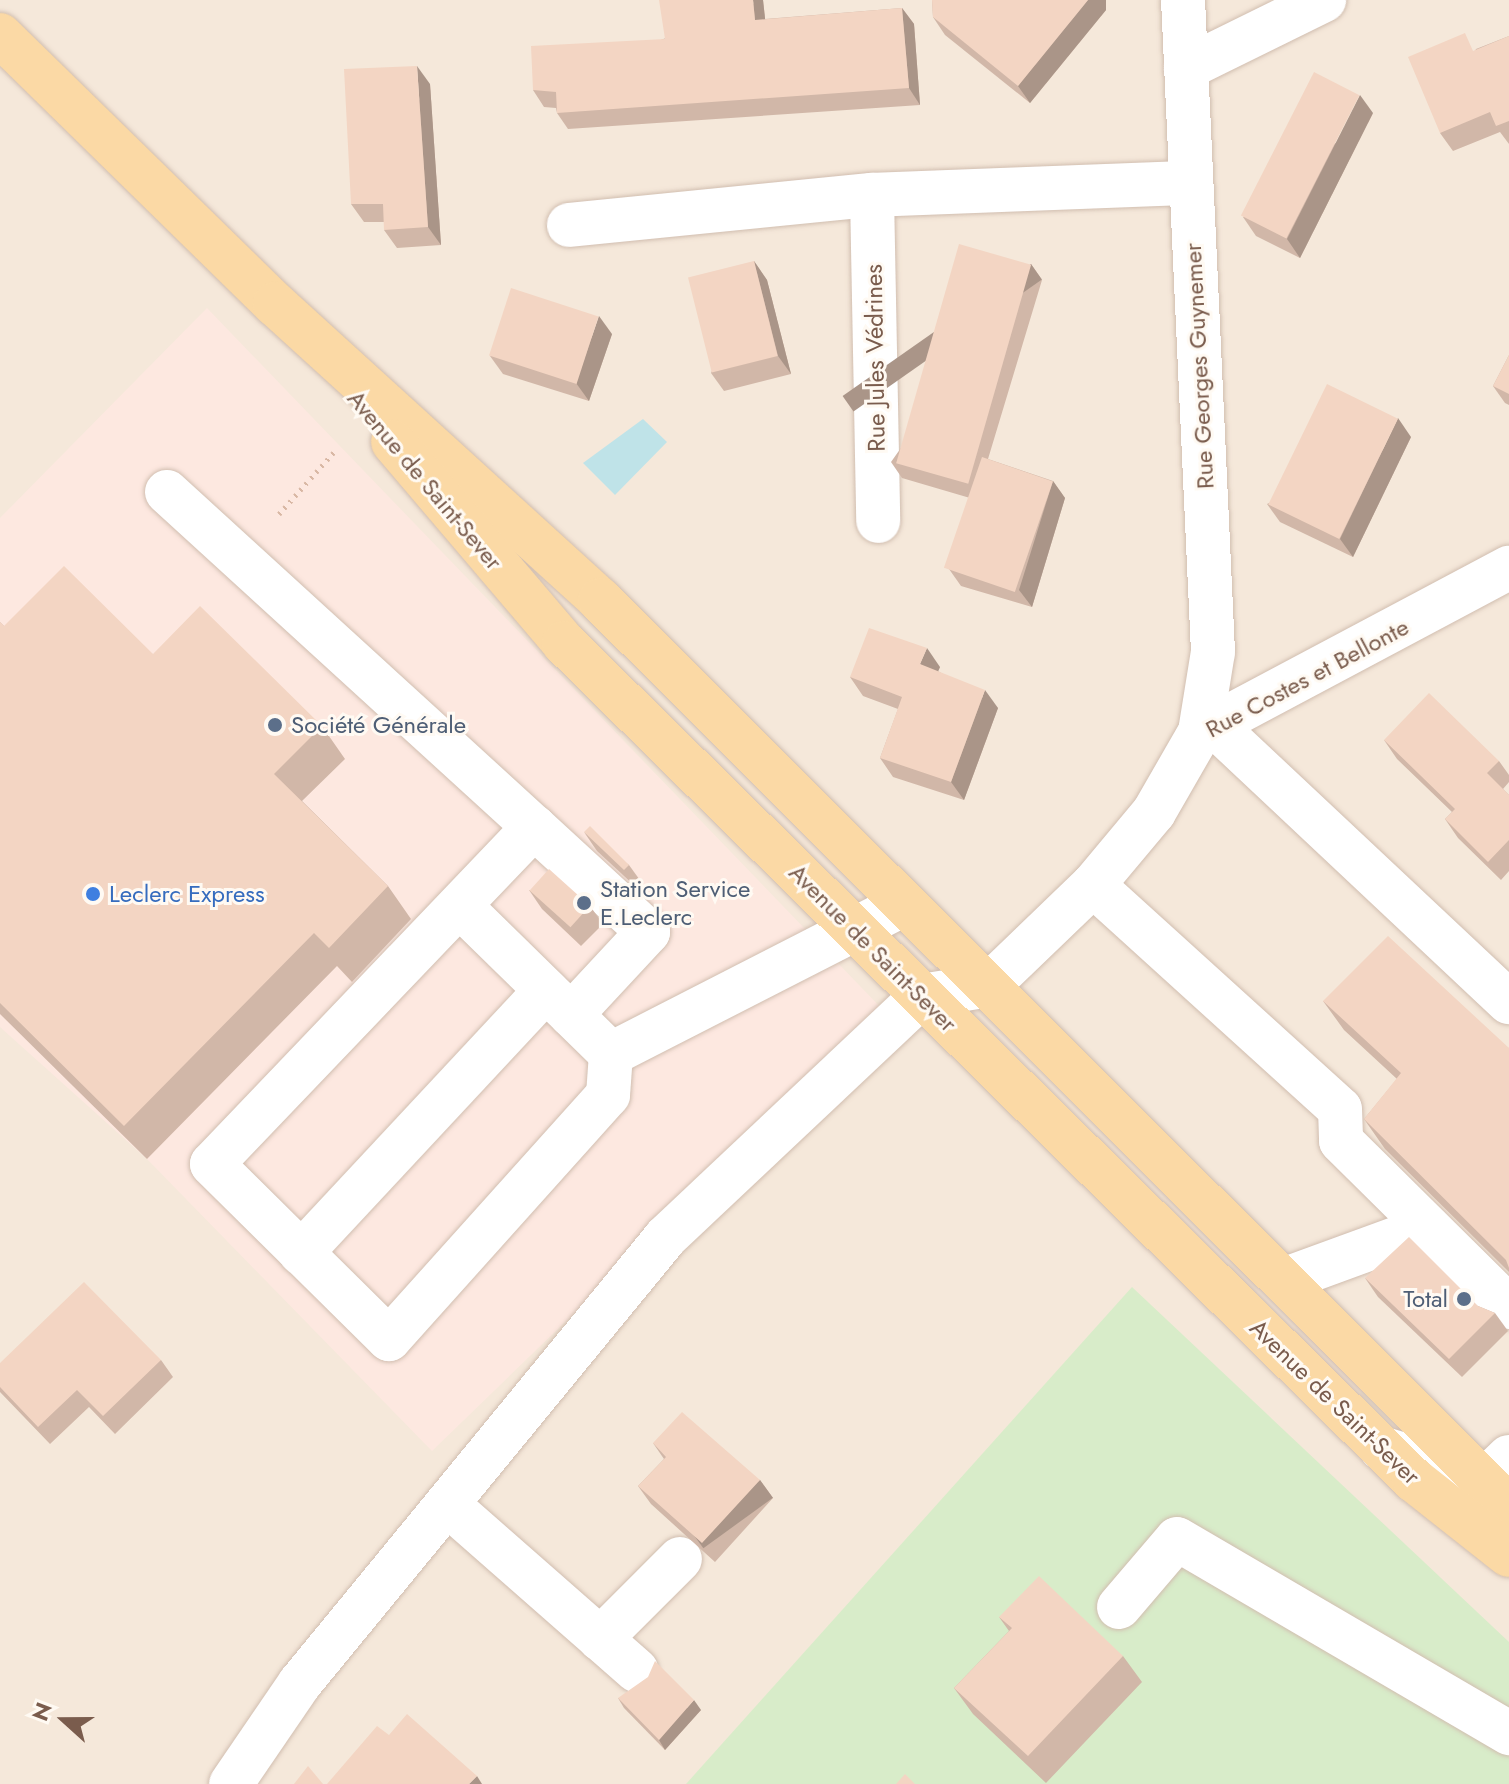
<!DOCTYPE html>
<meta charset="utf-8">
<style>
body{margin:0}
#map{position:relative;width:1509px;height:1784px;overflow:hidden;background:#fdf6ec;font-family:Jost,sans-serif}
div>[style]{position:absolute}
.residential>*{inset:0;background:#f5e8da;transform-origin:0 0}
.commercial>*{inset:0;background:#fde8e0}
.green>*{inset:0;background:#d8ecc9}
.water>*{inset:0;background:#bfe3e8}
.path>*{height:5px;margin-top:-2.5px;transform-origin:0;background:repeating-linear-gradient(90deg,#d9b8a5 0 2px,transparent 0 8px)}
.roads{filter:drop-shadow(0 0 2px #d1beb0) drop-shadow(0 0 2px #d1beb0)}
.minor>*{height:44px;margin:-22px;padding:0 22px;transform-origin:22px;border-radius:22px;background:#fff}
.major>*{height:44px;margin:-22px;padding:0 22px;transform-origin:22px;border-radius:22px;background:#fbd9a5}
.wall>*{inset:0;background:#d1b7a8}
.shaded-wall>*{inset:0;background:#aa9588;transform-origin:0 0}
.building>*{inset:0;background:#f3d5c3;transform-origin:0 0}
.dots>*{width:22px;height:22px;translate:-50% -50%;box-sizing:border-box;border:4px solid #fffaf3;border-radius:50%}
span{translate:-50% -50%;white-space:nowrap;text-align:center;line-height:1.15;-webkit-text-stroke:6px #fffaf3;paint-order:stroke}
.street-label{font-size:24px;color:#7a5c4d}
.service-label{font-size:24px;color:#4e5e75}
.left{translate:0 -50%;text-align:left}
.right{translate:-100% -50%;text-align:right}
.shop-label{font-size:24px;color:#366cbe}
.north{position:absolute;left:24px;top:1680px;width:80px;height:80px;-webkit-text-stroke:6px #fffaf3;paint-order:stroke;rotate:291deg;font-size:22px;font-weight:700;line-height:32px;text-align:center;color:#7a5c4d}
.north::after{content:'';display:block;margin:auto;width:28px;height:36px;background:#7a5c4d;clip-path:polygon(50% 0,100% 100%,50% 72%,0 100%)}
</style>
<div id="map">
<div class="residential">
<div style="left:0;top:0;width:1509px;height:1784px"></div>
</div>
<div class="commercial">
<div style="clip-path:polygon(207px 308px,885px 1012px,432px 1451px,147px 1159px,0 1027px,0 518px)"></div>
</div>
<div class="green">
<div style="clip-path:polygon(1132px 1287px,1509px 1642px,1509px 1784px,686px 1784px)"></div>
</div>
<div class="water">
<div style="clip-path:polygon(643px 419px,667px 442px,615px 495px,583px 463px)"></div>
</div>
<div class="path">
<div style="left:279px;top:514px;width:83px;rotate:-48.4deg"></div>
</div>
<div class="roads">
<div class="minor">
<div style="left:1186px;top:68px;width:154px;rotate:-26.2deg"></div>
<div style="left:872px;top:195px;width:326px;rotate:88.9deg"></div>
<div style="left:569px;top:225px;width:304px;rotate:-5.7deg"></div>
<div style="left:872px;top:195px;width:317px;rotate:-2.2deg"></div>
<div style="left:167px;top:492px;width:497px;rotate:42.4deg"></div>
<div style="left:534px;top:827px;width:466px;rotate:133.7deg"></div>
<div style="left:212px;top:1164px;width:249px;rotate:44.7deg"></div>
<div style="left:389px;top:1339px;width:328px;rotate:-48.1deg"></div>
<div style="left:608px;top:1095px;width:41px;rotate:-85.8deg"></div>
<div style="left:1218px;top:729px;width:399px;rotate:43.2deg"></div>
<div style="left:1200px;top:732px;width:350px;rotate:-28deg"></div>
<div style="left:534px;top:827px;width:155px;rotate:42.6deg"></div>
<div style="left:648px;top:932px;width:113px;rotate:132.9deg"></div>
<div style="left:1093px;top:885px;width:333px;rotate:42.2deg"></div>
<div style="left:1340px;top:1109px;width:32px;rotate:88deg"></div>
<div style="left:1341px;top:1141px;width:236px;rotate:44.7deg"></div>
<div style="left:460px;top:906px;width:211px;rotate:44.4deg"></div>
<div style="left:611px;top:1054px;width:329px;rotate:-27.1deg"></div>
<div style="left:301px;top:1253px;width:359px;rotate:-47deg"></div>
<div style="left:1286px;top:1279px;width:151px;rotate:-20.1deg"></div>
<div style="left:1381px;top:1448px;width:109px;rotate:17.1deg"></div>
<div style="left:1485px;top:1480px;width:33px;rotate:-44deg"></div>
<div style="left:447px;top:1504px;width:252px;rotate:41.3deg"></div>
<div style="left:1119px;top:1607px;width:89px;rotate:-49.5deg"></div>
<div style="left:1177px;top:1539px;width:385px;rotate:30.3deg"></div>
<div style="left:600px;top:1639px;width:113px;rotate:-45deg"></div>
<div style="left:231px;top:1784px;width:122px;rotate:-55.7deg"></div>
<div style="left:300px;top:1683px;width:577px;rotate:-50.63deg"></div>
<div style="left:666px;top:1237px;width:352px;rotate:-43.3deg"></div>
<div style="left:922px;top:996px;width:68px;rotate:-9.3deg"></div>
<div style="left:989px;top:985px;width:144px;rotate:-43.9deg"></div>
<div style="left:1093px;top:885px;width:95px;rotate:-50.1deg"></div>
<div style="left:1154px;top:812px;width:92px;rotate:-60.1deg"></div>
<div style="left:1200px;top:732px;width:81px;rotate:-80.8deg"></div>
<div style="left:1213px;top:652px;width:653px;rotate:-92.63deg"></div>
</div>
<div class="major">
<div style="left:0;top:35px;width:385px;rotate:44.4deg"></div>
<div style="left:275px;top:304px;width:440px;rotate:42.3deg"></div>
<div style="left:600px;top:600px;width:1283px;rotate:44.91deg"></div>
<div style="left:393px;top:442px;width:264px;rotate:49.6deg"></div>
<div style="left:564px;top:643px;width:1193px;rotate:44.56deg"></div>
<div style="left:1414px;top:1480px;width:121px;rotate:38.3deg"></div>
</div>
</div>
<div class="wall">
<div style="clip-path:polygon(763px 0,765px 19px,902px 8px,914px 24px,920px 105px,568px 129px,557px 113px,556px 108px,544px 107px,533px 90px)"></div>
<div style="clip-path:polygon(932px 0,1106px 0,1106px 10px,1030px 103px,945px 35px,933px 17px)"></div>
<div style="clip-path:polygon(1509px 36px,1509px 144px,1500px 132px,1453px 151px,1440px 133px,1476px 49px)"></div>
<div style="clip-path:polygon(430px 84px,441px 245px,397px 248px,384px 230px,384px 222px,364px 222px,351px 204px)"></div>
<div style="clip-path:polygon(1373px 113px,1300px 258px,1256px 236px,1243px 217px)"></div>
<div style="clip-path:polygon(754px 261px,767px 280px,791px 374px,724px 391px,711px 373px)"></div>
<div style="clip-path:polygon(1031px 264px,1042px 280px,988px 459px,1053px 481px,1065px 498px,1032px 607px,961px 586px,949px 569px,970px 498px,902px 478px,891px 462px)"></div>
<div style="clip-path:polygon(612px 334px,589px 401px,503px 374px,490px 356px)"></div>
<div style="clip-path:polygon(1509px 355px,1509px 405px,1505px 403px,1493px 386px)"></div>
<div style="clip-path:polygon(1411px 437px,1353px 557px,1280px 522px,1267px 504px)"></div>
<div style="clip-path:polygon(0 622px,4px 626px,153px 654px,322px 726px,345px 759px,302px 801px,388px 886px,411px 919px,352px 982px,337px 966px,147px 1159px,0 1014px)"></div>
<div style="clip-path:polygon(940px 667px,938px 671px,998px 708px,964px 800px,893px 777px,880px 758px,898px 709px,863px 696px,850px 677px)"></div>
<div style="clip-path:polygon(1384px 740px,1499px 761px,1509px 775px,1509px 782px,1503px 789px,1509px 795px,1509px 871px,1501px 880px,1458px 838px,1445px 819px,1452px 812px,1397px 759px)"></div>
<div style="clip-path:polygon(584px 832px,629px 865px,642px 883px,637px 888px,597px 851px)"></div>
<div style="clip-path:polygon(529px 890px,590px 906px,603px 924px,581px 946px,542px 909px)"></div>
<div style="clip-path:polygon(1323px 1001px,1509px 1048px,1509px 1272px,1385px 1149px,1364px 1119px,1397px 1079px,1344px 1030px)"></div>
<div style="clip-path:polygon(1365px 1278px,1478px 1306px,1495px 1313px,1508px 1331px,1462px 1377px,1378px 1297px)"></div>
<div style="clip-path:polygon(161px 1360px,173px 1377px,115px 1434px,89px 1407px,50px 1444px,0 1392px,0 1363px)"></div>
<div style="clip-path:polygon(653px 1443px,760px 1480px,773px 1498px,715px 1562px,651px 1504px,638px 1486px,664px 1459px)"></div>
<div style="clip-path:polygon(999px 1617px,1123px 1656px,1142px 1682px,1046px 1783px,973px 1714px,954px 1688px,1009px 1631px)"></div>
<div style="clip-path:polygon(618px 1698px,701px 1710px,665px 1750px,624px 1708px)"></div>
</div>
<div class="shaded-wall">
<div style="clip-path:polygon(753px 0,763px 0,767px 36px,755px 20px)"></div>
<div style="clip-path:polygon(1088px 0,1106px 0,1106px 10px,1030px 103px,1018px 86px)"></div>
<div style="clip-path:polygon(902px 8px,914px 24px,920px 105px,909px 88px)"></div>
<div style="clip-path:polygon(417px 66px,430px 84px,441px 245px,428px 227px)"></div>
<div style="clip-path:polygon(1360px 95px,1373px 113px,1300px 258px,1287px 239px)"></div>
<div style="clip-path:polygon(754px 261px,767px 280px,791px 374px,778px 356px)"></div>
<div style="left:1031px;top:264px;width:19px;height:230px;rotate:55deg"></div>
<div style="clip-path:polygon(599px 316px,612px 334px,589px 401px,576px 383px)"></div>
<div style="clip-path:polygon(1398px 418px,1411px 437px,1353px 557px,1340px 539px)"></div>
<div style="clip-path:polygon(1053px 481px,1065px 498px,1032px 607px,1019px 590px)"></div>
<div style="clip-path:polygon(927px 648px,940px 667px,933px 683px,920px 664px)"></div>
<div style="clip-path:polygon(985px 690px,998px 708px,964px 800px,951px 782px)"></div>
<div style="left:760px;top:1480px;width:22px;height:86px;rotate:54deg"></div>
<div style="clip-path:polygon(694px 1700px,701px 1710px,665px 1750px,659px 1740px)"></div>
<div style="clip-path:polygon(477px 1776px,482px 1784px,469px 1784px)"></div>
</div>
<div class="building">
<div style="clip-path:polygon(659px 0,753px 0,755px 20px,902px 8px,909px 88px,557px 113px,556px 92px,533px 90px,531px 46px,665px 39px)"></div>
<div style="clip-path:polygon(932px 0,1088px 0,1018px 86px,933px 17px)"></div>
<div style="clip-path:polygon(1465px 33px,1473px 51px,1509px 36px,1509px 121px,1496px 126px,1490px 112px,1440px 133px,1408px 57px)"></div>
<div style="clip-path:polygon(417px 66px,428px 227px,384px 230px,383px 204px,351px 204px,344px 69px)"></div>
<div style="left:1314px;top:72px;width:51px;height:161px;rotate:27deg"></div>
<div style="left:959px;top:244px;width:75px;height:228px;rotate:16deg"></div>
<div style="left:754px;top:261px;width:98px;height:68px;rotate:76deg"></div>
<div style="left:511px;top:288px;width:92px;height:71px;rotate:18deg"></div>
<div style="clip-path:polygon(1509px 355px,1509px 394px,1493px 386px)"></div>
<div style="left:1327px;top:384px;width:79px;height:134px;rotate:26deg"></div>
<div style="left:982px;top:457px;width:75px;height:117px;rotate:19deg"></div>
<div style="clip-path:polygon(64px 566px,153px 654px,200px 606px,322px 726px,274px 774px,388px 886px,329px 948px,314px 933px,124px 1126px,0 1003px,0 622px,4px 626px)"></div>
<div style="clip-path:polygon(869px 628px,927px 648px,920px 664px,985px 690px,951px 782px,880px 758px,902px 697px,850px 677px)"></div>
<div style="clip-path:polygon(1429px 693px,1499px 761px,1487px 773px,1509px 795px,1509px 840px,1488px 862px,1445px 819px,1455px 809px,1384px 740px)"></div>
<div style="clip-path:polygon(590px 826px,629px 865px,624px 870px,584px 832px)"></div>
<div style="left:549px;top:869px;width:55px;height:29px;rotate:42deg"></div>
<div style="clip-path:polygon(1388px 936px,1509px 1048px,1509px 1268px,1506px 1260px,1364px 1119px,1401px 1073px,1323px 1001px)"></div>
<div style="clip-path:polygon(1409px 1237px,1478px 1306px,1495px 1313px,1449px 1359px,1365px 1278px)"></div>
<div style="clip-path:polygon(84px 1282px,161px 1360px,103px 1416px,77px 1390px,38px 1427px,0 1387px,0 1363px)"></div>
<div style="clip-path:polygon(682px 1412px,760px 1480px,702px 1543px,638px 1486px,666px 1457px,653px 1443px)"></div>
<div style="clip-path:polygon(1039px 1576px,1123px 1656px,1028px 1756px,954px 1688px,1012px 1628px,999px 1617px)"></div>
<div style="clip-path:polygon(655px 1661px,694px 1700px,659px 1740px,618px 1698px,648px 1677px)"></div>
<div style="clip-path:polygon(407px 1714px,477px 1776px,469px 1784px,327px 1784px,377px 1726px,389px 1735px)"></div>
<div style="clip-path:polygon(308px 1766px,323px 1784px,294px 1784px)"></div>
<div style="clip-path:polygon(905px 1774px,915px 1784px,896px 1784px)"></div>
</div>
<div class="dots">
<div style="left:275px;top:725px;background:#5c6f8a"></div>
<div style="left:93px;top:894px;background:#3f7fe0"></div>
<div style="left:584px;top:903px;background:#5c6f8a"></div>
<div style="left:1464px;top:1299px;background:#5c6f8a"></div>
</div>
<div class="street-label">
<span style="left:875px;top:358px;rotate:-91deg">Rue Jules Védrines</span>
<span style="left:1199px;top:366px;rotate:-93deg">Rue Georges Guynemer</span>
<span style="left:425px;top:480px;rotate:50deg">Avenue de Saint-Sever</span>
<span style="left:1307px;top:678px;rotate:-28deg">Rue Costes et Bellonte</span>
<span style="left:873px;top:948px;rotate:45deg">Avenue de Saint-Sever</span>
<span style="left:1335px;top:1402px;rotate:44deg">Avenue de Saint-Sever</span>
</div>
<div class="service-label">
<span class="left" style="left:291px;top:725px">Société Générale</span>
<span class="left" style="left:600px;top:903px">Station Service<br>E.Leclerc</span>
<span class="right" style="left:1448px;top:1299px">Total</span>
</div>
<div class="shop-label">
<span class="left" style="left:109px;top:894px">Leclerc Express</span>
</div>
<div class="north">N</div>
</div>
